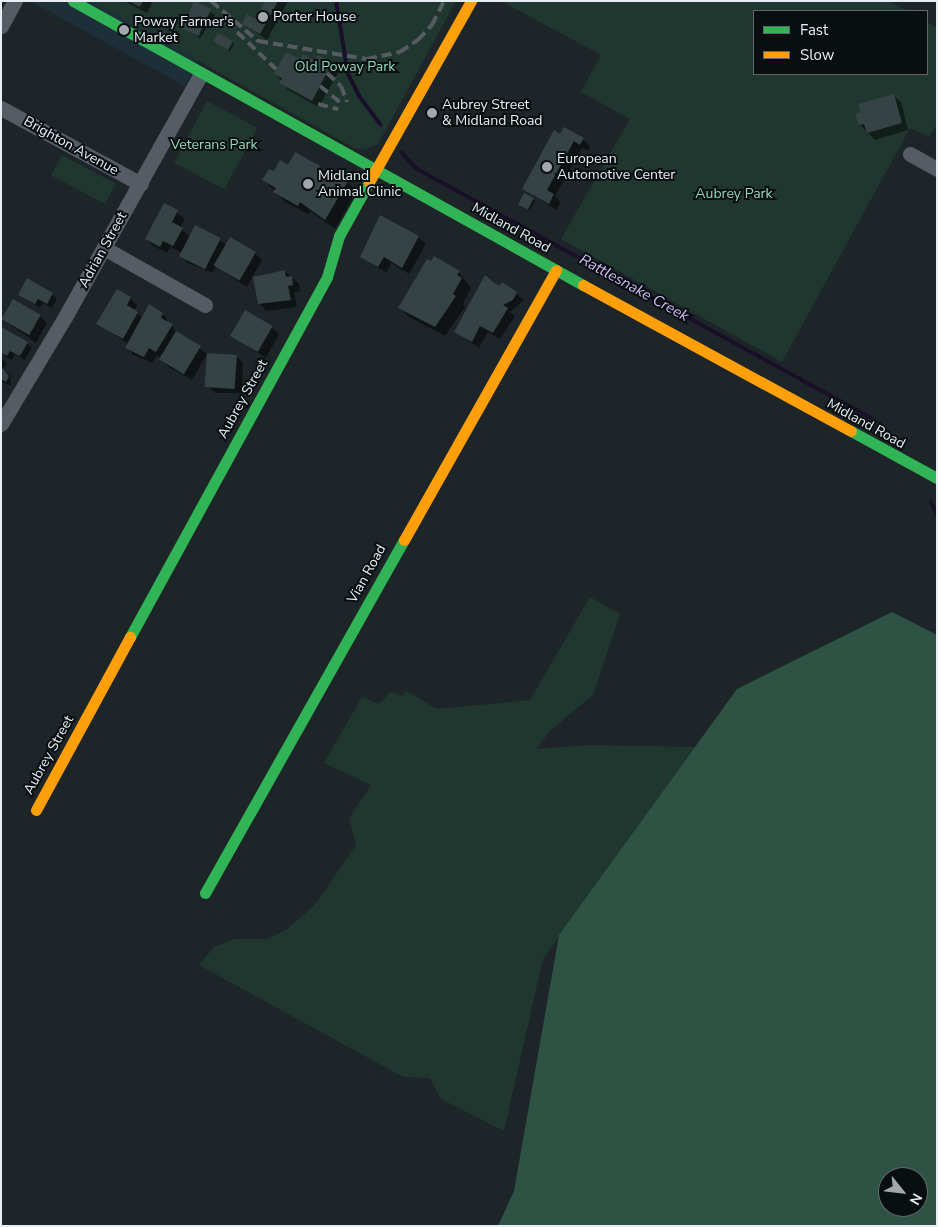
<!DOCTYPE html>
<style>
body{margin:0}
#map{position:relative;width:938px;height:1227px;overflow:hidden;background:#1e2529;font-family:"Nunito Sans",sans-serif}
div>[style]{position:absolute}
.built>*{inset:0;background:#1d2f39}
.green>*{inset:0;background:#1f372e;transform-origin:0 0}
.forest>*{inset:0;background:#2e5345}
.shadow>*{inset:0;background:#0007;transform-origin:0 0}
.stream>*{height:4px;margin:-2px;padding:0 2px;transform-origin:2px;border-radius:2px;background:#1a0f29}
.building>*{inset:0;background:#364345;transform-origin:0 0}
.street>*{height:15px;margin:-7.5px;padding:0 7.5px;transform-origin:7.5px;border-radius:7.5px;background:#565b64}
.fast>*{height:11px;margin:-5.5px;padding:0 5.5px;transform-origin:5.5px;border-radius:5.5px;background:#30b455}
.slow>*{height:11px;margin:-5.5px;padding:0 5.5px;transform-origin:5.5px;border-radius:5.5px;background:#ff9f0a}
.rail>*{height:4px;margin-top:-2px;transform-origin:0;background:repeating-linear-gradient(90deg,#555b60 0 10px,transparent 0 15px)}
.dots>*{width:14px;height:14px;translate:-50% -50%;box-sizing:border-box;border:2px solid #090e11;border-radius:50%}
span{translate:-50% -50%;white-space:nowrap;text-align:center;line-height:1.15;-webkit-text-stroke:4px #090e11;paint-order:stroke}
.poi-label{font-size:14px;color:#e6eef3}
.left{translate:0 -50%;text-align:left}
.park-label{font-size:14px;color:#91d9b9}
.street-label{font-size:14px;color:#e6eef3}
.water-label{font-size:15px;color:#d4bcf7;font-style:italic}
.frame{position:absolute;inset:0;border:2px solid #e6eef3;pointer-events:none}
.legend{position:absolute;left:753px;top:10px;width:175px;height:65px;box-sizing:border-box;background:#090e11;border:1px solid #61686b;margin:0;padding:6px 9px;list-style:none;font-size:15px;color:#e6eef3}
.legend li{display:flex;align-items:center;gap:10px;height:25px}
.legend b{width:25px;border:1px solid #61686b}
.north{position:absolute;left:878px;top:1167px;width:50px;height:50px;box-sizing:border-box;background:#090e11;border:1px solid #61686b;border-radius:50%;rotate:119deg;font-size:14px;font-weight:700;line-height:20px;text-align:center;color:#e6eef3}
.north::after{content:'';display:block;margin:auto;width:18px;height:22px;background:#a0a8ac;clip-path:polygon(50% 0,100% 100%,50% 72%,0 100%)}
</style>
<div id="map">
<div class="built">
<div style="clip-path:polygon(30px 1px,116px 1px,203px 50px,185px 86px)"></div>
</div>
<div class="green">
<div style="clip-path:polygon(91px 1px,456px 1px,378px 144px,364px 150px,354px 148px)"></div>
<div style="clip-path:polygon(501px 1px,889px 1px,907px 11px,754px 11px,754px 74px,927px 74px,927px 22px,937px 28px,937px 124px,929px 137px,910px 128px,782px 362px,561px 239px,630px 119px,581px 92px,601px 55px)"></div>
<div style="left:207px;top:101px;width:57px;height:70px;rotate:28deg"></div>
<div style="left:62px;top:155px;width:61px;height:23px;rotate:28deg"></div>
<div style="clip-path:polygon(590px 597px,620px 614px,593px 695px,551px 730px,536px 749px,591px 745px,695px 747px,543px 959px,504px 1131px,441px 1099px,430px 1078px,403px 1077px,199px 965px,214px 947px,235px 939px,268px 939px,287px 929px,314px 906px,356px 845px,349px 818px,371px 785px,324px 763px,362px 697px,379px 704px,390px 692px,403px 696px,406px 691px,437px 709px,530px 700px)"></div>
</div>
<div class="forest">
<div style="clip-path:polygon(evenodd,892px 612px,937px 635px,937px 1226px,498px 1226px,514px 1191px,559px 935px,737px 689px,892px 612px,888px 1177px,918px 1177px,918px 1207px,888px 1207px,888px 1177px)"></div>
</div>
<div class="shadow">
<div style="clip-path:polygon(124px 1px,153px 1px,147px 13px)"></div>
<div style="clip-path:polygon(266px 1px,288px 1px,267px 40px,244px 24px,256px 20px)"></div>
<div style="left:195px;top:2px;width:24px;height:28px;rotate:33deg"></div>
<div style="clip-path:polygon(215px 42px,232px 42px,234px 44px,230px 51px)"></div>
<div style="clip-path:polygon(318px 57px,339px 71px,319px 107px,288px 90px,275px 73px,300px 61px,315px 62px)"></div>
<div style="clip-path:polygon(893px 95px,901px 102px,908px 130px,875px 140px,860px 125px)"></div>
<div style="clip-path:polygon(561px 136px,583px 139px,590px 146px,588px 151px,582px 148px,555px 196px,561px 202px,556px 210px,523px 189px)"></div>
<div style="clip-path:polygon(288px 167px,319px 167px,327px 175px,347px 182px,357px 191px,335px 229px,310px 211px,308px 214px,285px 202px,264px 180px)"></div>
<div style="clip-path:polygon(533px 199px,535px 201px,530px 210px,521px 205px)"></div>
<div style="clip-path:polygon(165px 205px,185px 219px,180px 228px,190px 237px,196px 227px,227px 245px,255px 253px,262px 260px,247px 287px,216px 267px,213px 273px,187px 263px,182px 253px,171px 247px,167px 253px,153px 246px,146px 239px)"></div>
<div style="clip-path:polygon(418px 237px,426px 244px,409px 274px,391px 263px,386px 273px,361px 256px)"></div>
<div style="clip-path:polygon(285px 271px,299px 284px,300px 291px,294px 292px,297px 307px,266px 311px,259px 303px)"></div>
<div style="clip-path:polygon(459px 272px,471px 288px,463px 304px,465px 307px,445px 336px,409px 317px,400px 308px)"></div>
<div style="clip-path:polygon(502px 284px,524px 300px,510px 312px,515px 316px,500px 339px,488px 332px,479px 348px,455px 332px)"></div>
<div style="clip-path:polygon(19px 294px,52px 294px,57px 299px,52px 308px,43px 303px,40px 308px)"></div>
<div style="clip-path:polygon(130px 298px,137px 305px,134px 311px,143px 318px,149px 306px,163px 314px,178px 334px,207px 354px,192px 380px,169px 367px,157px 355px,152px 363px,134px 355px,126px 348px,128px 344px,98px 324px)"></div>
<div style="clip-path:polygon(40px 316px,47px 323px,36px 343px,3px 319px)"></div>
<div style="clip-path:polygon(272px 327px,279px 334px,266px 358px,231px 336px)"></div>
<div style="clip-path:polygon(1px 328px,32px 347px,25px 360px,15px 354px,12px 360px,1px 354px)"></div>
<div style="clip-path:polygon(236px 356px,243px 363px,242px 393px,215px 393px,208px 386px)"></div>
<div style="clip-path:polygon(1px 358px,7px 363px,4px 369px,10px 375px,11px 386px,1px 382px)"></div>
</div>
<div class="stream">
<div style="left:336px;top:1px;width:74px;rotate:80.7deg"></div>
<div style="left:348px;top:74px;width:25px;rotate:63deg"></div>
<div style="left:359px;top:96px;width:36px;rotate:53deg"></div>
<div style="left:401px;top:152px;width:23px;rotate:47deg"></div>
<div style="left:417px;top:169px;width:518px;rotate:28.74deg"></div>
<div style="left:931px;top:502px;width:14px;rotate:65deg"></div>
</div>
<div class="building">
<div style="clip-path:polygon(128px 1px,143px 1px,140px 7px)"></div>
<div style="left:194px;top:1px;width:19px;height:30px;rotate:25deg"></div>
<div style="clip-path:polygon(265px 1px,278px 1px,260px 34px,242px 24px,247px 14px,255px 19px)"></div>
<div style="left:218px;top:33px;width:17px;height:10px;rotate:28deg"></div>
<div style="clip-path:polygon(286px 52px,300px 59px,303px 54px,315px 61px,318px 55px,332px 63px,312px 101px,279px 83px,282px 78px,274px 74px)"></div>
<div style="clip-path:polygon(894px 94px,902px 123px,867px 133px,864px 124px,859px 125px,855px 114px,861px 112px,858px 104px)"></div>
<div style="clip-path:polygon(564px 127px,584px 138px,580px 145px,574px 141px,547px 190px,554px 194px,549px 204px,522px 189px,554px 130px,560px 134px)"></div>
<div style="clip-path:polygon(295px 152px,320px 166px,317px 172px,325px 176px,328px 170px,348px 181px,325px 220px,300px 202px,298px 206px,273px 192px,276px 188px,262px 180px,269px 169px,274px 171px,280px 160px,288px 165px)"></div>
<div style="left:524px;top:193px;width:11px;height:13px;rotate:27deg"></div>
<div style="clip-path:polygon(164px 203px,178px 210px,172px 222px,183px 228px,173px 246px,163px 241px,160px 247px,145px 239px)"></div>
<div style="clip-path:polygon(380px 215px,419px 236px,402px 268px,384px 257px,378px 267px,360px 257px)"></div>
<div style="left:195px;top:225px;width:29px;height:35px;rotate:27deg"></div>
<div style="left:230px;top:237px;width:30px;height:33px;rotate:30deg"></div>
<div style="clip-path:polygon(434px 256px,460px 271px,457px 275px,462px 278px,453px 294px,456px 296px,435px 327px,398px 308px,427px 259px,431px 261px)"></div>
<div style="clip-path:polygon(285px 270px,286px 277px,292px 276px,293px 285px,288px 286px,291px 300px,258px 304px,253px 277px)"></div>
<div style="clip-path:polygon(485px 275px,493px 282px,500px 286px,502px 282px,517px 292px,513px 300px,503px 305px,508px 308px,493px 333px,480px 326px,472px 342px,454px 332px)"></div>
<div style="clip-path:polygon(27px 278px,53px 293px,47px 304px,38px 299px,35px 304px,18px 295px)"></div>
<div style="clip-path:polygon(117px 289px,131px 297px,127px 305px,138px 312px,123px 339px,96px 324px)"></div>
<div style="left:13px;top:299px;width:32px;height:23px;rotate:30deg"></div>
<div style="clip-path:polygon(149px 304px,163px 313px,161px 318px,173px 324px,156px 352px,149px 348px,144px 357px,125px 348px)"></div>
<div style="left:245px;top:310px;width:32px;height:30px;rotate:30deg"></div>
<div style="clip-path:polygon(1px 327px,28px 342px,20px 356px,10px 351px,7px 356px,1px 353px)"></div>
<div style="left:176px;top:331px;width:29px;height:33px;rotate:31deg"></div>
<div style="left:207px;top:353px;width:30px;height:34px;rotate:4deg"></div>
<div style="clip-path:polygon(1px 366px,9px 376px,6px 382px,1px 379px)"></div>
</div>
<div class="street">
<div style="left:1px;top:26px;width:29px;rotate:-61deg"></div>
<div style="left:1px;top:108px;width:159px;rotate:28.5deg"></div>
<div style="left:910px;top:154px;width:31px;rotate:29deg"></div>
<div style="left:104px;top:248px;width:116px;rotate:29.4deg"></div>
<div style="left:1px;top:424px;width:125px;rotate:-59.1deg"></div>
<div style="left:65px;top:317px;width:278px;rotate:-60.8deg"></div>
</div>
<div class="fast">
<div style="left:73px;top:1px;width:584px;rotate:29.11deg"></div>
<div style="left:851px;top:431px;width:98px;rotate:28.7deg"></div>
<div style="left:130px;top:637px;width:410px;rotate:-61.3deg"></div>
<div style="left:327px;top:277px;width:43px;rotate:-73.7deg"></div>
<div style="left:339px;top:236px;width:62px;rotate:-60.9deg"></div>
<div style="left:205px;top:893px;width:405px;rotate:-60.6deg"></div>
</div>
<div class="slow">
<div style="left:369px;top:182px;width:208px;rotate:-60.6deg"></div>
<div style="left:583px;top:285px;width:305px;rotate:28.6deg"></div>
<div style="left:404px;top:540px;width:310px;rotate:-60.6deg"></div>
<div style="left:36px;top:810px;width:197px;rotate:-61.5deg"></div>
</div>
<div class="rail">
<div style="left:211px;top:1px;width:62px;rotate:40.4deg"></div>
<div style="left:258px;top:41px;width:110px;rotate:9.4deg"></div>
<div style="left:367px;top:59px;width:34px;rotate:-12deg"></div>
<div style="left:400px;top:52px;width:22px;rotate:-34deg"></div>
<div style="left:418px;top:40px;width:21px;rotate:-47deg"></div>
<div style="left:432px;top:25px;width:27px;rotate:-63deg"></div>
<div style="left:237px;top:32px;width:54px;rotate:43.5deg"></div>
<div style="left:327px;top:73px;width:19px;rotate:43deg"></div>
<div style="left:341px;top:86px;width:17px;rotate:69deg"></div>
<div style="left:320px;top:86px;width:28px;rotate:39deg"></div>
<div style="left:318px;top:104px;width:21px;rotate:14deg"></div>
</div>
<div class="dots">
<div style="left:263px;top:17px;background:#a0a8ac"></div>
<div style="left:124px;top:30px;background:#a0a8ac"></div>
<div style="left:432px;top:113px;background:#a0a8ac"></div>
<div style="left:547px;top:167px;background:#a0a8ac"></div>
<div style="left:308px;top:184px;background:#a0a8ac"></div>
</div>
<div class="poi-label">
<span class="left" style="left:273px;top:17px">Porter House</span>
<span class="left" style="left:134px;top:30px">Poway Farmer's<br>Market</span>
<span class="left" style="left:442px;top:113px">Aubrey Street<br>&amp; Midland Road</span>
<span class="left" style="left:557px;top:167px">European<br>Automotive Center</span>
<span class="left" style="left:318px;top:184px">Midland<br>Animal Clinic</span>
</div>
<div class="park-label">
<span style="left:345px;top:67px">Old Poway Park</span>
<span style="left:214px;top:145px">Veterans Park</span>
<span style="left:734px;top:194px">Aubrey Park</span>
</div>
<div class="street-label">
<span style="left:71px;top:146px;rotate:29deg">Brighton Avenue</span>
<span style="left:511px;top:228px;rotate:29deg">Midland Road</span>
<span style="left:103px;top:250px;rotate:-61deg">Adrian Street</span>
<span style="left:243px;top:399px;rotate:-61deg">Aubrey Street</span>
<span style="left:866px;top:424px;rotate:29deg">Midland Road</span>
<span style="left:367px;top:574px;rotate:-61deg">Vian Road</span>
<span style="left:49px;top:755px;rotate:-61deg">Aubrey Street</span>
</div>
<div class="water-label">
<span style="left:634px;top:288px;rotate:29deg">Rattlesnake Creek</span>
</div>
<div class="frame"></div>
<ul class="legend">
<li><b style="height:6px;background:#30b455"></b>Fast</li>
<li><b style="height:6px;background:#ff9f0a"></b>Slow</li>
</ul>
<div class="north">N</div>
</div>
